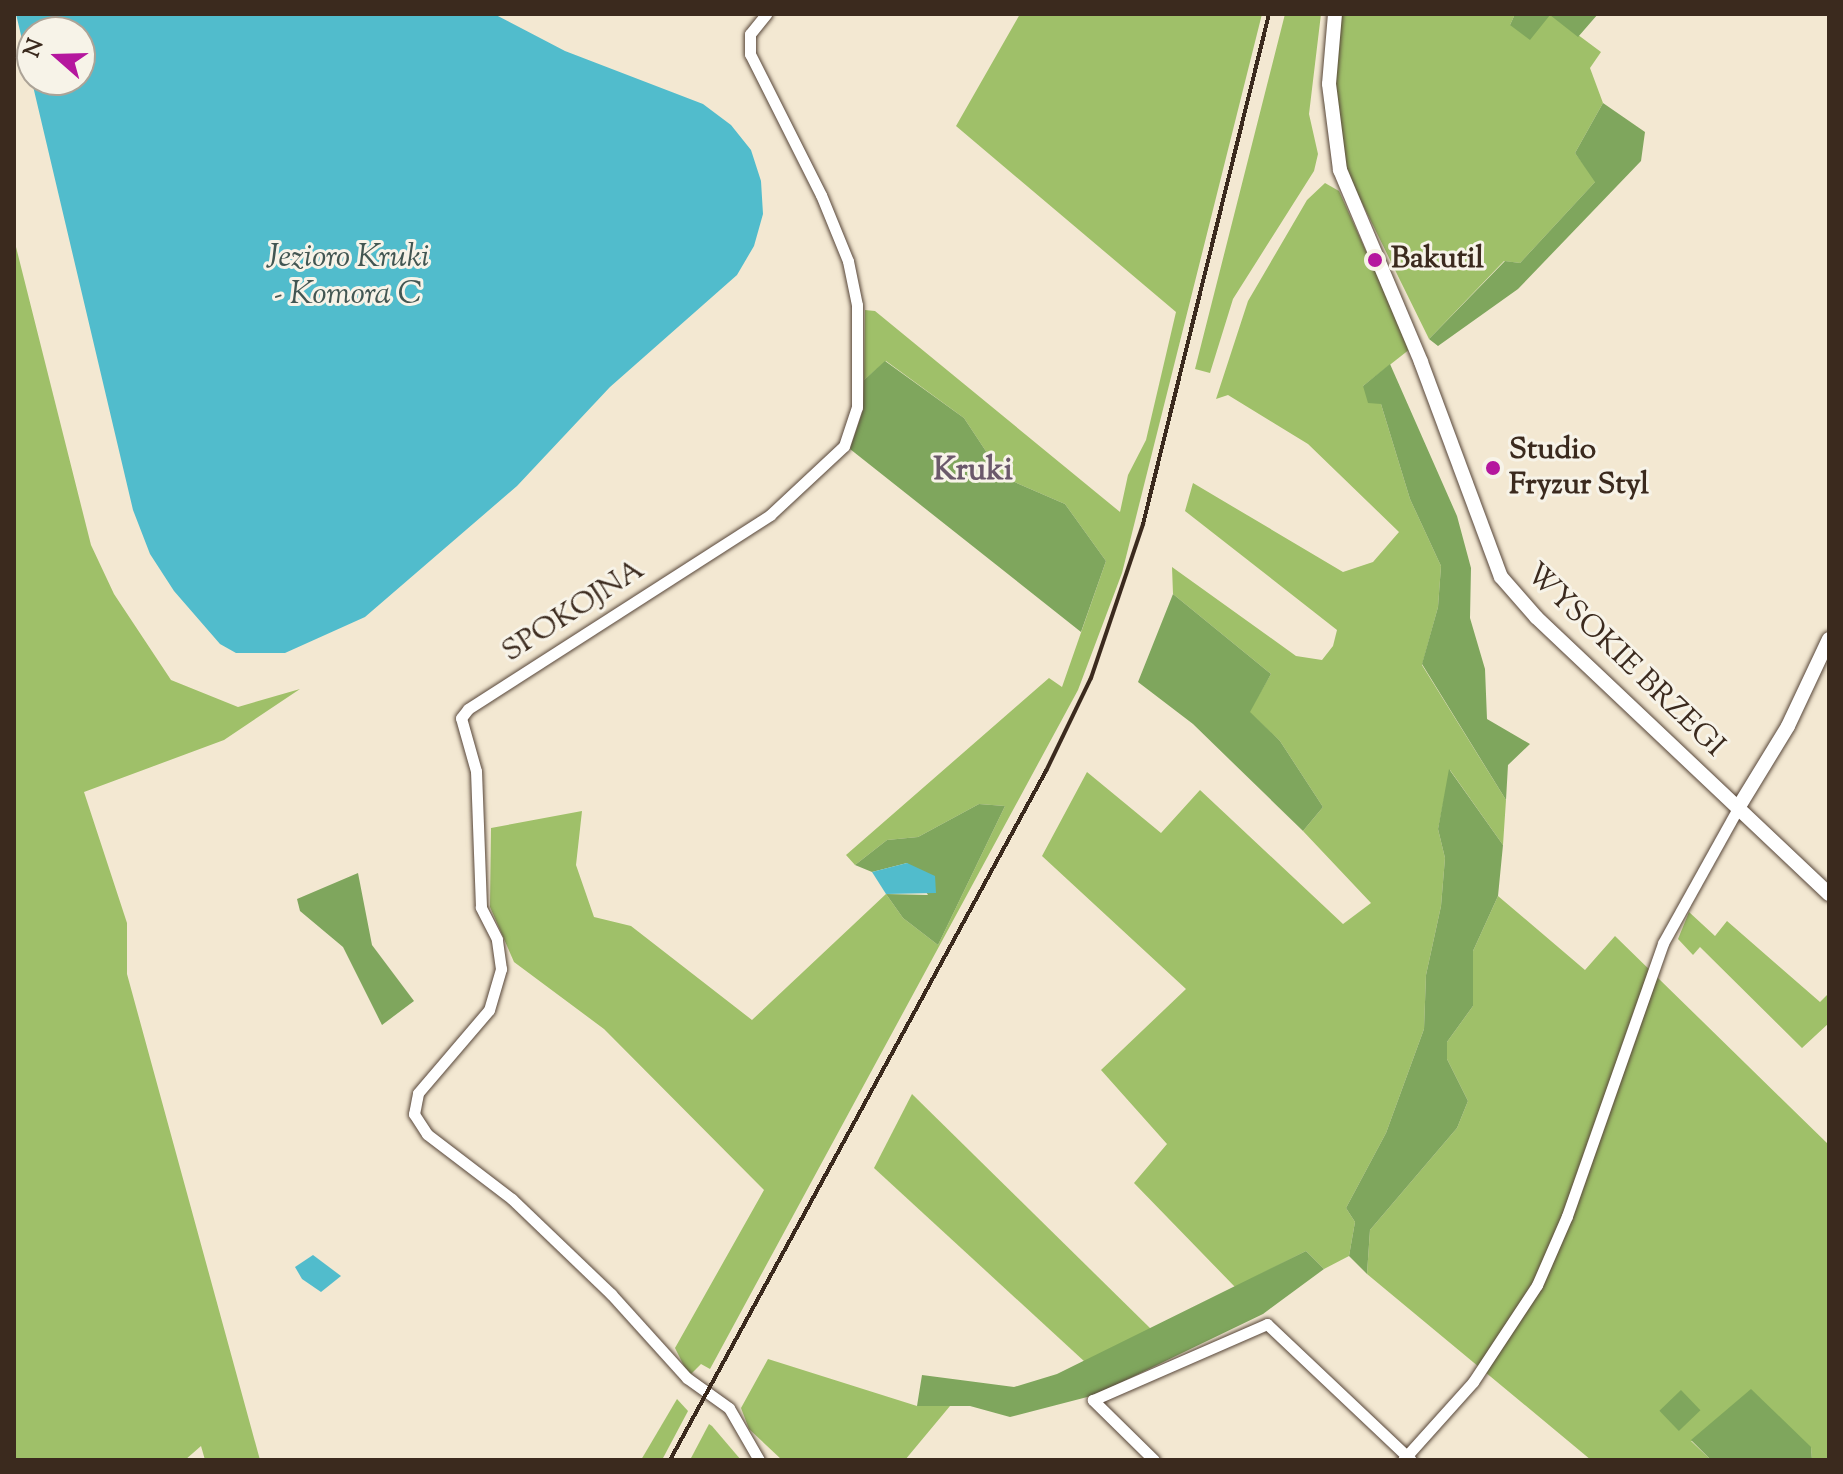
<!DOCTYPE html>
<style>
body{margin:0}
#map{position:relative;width:1843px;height:1474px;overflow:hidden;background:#f3e8d2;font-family:"Sorts Mill Goudy",serif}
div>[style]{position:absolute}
.green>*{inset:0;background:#9fc069}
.forest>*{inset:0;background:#7fa65d;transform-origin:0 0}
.water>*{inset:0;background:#51bccc}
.roads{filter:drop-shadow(0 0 2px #574639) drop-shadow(0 0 2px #574639)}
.minor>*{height:11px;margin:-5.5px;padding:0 5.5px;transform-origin:5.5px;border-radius:5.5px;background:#fff}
.tertiary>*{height:14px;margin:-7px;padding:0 7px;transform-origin:7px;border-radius:7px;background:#fff}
.rail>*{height:4px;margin:-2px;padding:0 2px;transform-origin:2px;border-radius:2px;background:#3b2a1e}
.dots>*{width:22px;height:22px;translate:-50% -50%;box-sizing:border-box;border:4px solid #f7f3e8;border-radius:50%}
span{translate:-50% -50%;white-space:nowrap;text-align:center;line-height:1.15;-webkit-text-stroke:6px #f7f3e8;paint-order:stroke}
.poi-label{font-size:30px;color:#3b2a1e;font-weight:700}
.left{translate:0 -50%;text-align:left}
.street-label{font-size:30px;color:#3b2a1e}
.water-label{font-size:32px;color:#425652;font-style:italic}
.neighbourhood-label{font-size:32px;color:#6b596b;font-weight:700}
.frame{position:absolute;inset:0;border:16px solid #3b2a1e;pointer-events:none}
.north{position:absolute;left:16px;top:16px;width:80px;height:80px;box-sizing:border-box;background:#f7f3e8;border:2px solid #aca397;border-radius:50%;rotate:290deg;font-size:22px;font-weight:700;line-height:32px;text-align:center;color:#3b2a1e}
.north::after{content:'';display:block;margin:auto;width:28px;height:36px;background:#b5179e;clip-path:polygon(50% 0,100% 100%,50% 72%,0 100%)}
</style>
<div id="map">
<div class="green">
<div style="clip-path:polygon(1020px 14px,1262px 14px,1122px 573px,1078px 690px,710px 1369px,701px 1364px,689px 1376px,675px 1348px,764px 1190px,604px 1029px,514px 962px,490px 907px,491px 828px,582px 811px,576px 865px,594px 917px,631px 926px,752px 1020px,886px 894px,903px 918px,938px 945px,1005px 806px,979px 804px,918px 837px,887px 840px,855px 865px,846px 855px,1049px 678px,1062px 687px,1106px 561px,1065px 504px,1003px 477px,964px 418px,886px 361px,864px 380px,865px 310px,875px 311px,1120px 512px,1128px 475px,1146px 440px,1176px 312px,956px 126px)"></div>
<div style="clip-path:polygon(1285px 14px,1321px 14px,1309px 114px,1318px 154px,1314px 171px,1233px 299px,1210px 373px,1195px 369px)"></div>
<div style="clip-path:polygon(1332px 14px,1515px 14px,1510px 25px,1550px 14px,1601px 52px,1590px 68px,1603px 103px,1575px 153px,1596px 181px,1520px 263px,1504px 261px,1429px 339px,1331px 140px,1324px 104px)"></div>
<div style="clip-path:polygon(1325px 183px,1339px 191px,1410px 349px,1363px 386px,1381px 404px,1410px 499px,1441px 566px,1438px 607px,1422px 665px,1506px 800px,1503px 845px,1450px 770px,1438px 829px,1445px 858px,1441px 906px,1426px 975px,1424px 1029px,1386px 1133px,1346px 1208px,1355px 1222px,1349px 1256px,1324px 1269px,1306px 1251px,1235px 1287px,1134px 1183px,1167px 1144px,1101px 1070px,1186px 989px,1042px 856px,1087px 772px,1161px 833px,1200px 790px,1343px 924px,1371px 903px,1303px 831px,1323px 807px,1280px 741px,1249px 712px,1271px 674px,1173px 594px,1172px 567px,1296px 656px,1322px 660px,1333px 646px,1337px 630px,1185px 511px,1193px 483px,1343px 572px,1373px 562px,1399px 532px,1308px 444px,1228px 395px,1216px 399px,1248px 301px,1307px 200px)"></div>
<div style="clip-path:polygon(14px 239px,91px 545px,114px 594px,171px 680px,238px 707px,300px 689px,224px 740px,84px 792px,127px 923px,127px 974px,260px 1460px,205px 1460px,201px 1446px,185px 1460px,14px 1460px)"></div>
<div style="clip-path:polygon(1498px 896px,1585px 970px,1615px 936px,1829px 1145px,1829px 1460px,1812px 1460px,1811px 1447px,1691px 1441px,1711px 1460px,1591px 1460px,1367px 1274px,1370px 1230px,1457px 1128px,1468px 1101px,1447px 1059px,1447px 1042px,1473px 1006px,1473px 951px)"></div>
<div style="clip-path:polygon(1689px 912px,1715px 936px,1727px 921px,1820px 1002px,1829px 993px,1829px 1023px,1802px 1048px,1700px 947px,1693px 955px,1678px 939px)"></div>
<div style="clip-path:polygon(912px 1094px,1152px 1330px,1085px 1362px,874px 1168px)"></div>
<div style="clip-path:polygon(768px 1359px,917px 1406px,950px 1406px,905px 1460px,782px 1460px,749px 1429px,741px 1408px)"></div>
<div style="clip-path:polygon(677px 1399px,688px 1411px,662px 1460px,641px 1460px)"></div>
<div style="clip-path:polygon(709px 1424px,712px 1426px,741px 1460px,690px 1460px)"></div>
</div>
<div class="forest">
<div style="clip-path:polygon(1515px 14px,1598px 14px,1578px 37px,1550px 15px,1530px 40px,1510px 25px)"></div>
<div style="clip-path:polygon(1603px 103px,1645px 132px,1641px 161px,1518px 289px,1438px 346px,1429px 339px,1505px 261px,1520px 263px,1595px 182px,1575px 153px)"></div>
<div style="clip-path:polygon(885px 361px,964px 418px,1003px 477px,1065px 504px,1106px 561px,1081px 632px,850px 449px,863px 410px,864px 380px)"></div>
<div style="clip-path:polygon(1390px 364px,1457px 516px,1471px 568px,1470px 618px,1485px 669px,1487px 719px,1530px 744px,1508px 765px,1506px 800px,1422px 664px,1438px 607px,1441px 566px,1410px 499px,1381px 404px,1368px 403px,1363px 386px)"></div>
<div style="clip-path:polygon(1173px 594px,1271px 674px,1250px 712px,1280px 741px,1323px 807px,1303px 831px,1193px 724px,1138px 682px)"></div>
<div style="clip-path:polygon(1449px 769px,1503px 845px,1498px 896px,1473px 951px,1473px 1006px,1447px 1042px,1447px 1059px,1468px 1101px,1457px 1128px,1370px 1230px,1367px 1274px,1349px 1256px,1355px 1222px,1346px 1208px,1386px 1133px,1424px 1029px,1426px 975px,1441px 906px,1445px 858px,1438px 829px)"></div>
<div style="clip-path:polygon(979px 804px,1005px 806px,938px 945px,903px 918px,886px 894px,928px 895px,907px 863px,872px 872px,855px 865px,887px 840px,918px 837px)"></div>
<div style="clip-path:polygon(358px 873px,372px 945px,414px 1001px,382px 1025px,343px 947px,300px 911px,297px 899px)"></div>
<div style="clip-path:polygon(1306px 1251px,1324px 1269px,1263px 1314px,1095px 1395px,1010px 1417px,970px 1406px,917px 1406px,922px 1375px,1014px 1387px,1057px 1374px)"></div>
<div style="clip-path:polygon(1751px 1389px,1811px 1447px,1812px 1460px,1711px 1460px,1691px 1440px)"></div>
<div style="left:1681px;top:1390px;width:28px;height:30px;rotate:46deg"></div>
</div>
<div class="water">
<div style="clip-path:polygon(evenodd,16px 14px,494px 14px,565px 51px,703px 104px,731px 125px,751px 150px,761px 181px,763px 214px,754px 246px,737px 275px,610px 387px,517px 486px,365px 617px,285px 653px,236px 653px,220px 644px,174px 591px,150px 554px,133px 510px,16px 14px,32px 32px,80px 32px,80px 80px,32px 80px,32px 32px)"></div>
<div style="clip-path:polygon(907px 863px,935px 876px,936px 893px,886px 894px,872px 872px)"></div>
<div style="clip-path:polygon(313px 1255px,341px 1276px,321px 1292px,302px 1279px,295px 1267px)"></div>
</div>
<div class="roads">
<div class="minor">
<div style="left:759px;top:1460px;width:60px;rotate:-120deg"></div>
<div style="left:729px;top:1408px;width:52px;rotate:-144.5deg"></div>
<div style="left:687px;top:1378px;width:113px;rotate:-132.1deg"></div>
<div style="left:611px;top:1294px;width:137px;rotate:-136.2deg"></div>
<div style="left:512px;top:1199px;width:107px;rotate:-142.6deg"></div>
<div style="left:427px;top:1134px;width:24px;rotate:-123deg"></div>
<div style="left:414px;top:1114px;width:21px;rotate:-79deg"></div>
<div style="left:418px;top:1093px;width:109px;rotate:-49.5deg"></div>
<div style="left:489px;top:1010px;width:43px;rotate:-73.7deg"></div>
<div style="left:501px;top:969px;width:30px;rotate:-98deg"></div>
<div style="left:497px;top:939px;width:36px;rotate:-117deg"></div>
<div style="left:481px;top:907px;width:136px;rotate:-92.1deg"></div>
<div style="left:476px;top:771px;width:55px;rotate:-105.8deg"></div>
<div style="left:461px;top:718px;width:11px;rotate:-52deg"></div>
<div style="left:468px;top:709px;width:359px;rotate:-32.7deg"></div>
<div style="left:770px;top:515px;width:101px;rotate:-43deg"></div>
<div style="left:844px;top:446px;width:41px;rotate:-71.6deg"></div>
<div style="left:857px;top:407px;width:102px;rotate:-90deg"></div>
<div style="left:857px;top:305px;width:45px;rotate:-101.6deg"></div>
<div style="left:848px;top:261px;width:71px;rotate:-112.2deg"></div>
<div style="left:821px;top:195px;width:158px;rotate:-116.7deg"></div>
<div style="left:750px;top:54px;width:20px;rotate:-90deg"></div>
<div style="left:750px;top:34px;width:26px;rotate:-51deg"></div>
<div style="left:1154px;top:1460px;width:86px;rotate:-135.5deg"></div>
<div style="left:1093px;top:1400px;width:190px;rotate:-23.6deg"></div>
<div style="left:1267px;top:1324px;width:198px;rotate:43.4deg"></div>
<div style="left:1403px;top:1460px;width:105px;rotate:-48.1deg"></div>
<div style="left:1473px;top:1382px;width:116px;rotate:-56.6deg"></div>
<div style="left:1537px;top:1285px;width:75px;rotate:-66.5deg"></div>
<div style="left:1567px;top:1216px;width:289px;rotate:-70.6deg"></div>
<div style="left:1663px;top:943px;width:154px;rotate:-60.9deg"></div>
</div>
<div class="tertiary">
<div style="left:1335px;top:14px;width:70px;rotate:94.9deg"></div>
<div style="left:1329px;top:84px;width:87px;rotate:82.7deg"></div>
<div style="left:1340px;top:170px;width:208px;rotate:67.1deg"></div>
<div style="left:1421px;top:362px;width:229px;rotate:69.6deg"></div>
<div style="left:1501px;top:577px;width:53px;rotate:48.8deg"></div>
<div style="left:1536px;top:617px;width:403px;rotate:43.4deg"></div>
<div style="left:1738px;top:808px;width:96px;rotate:-58.6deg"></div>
<div style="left:1788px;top:726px;width:96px;rotate:-64.8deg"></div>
</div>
</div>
<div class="rail">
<div style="left:670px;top:1460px;width:785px;rotate:-61.38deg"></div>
<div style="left:1046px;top:771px;width:103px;rotate:-64.2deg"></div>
<div style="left:1091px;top:678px;width:163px;rotate:-71.3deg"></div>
<div style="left:1143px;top:524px;width:525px;rotate:-76.12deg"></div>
</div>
<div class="dots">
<div style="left:1375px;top:260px;background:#b5179e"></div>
<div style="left:1493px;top:468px;background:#b5179e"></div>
</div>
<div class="poi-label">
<span class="left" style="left:1391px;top:260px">Bakutil</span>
<span class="left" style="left:1509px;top:468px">Studio<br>Fryzur Styl</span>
</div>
<div class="street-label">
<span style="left:574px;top:612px;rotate:-33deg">SPOKOJNA</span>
<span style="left:1624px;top:661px;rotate:44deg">WYSOKIE BRZEGI</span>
</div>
<div class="water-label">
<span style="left:348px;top:277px">Jezioro Kruki<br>- Komora C</span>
</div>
<div class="neighbourhood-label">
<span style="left:973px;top:471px">Kruki</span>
</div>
<div class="frame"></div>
<div class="north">N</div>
</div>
